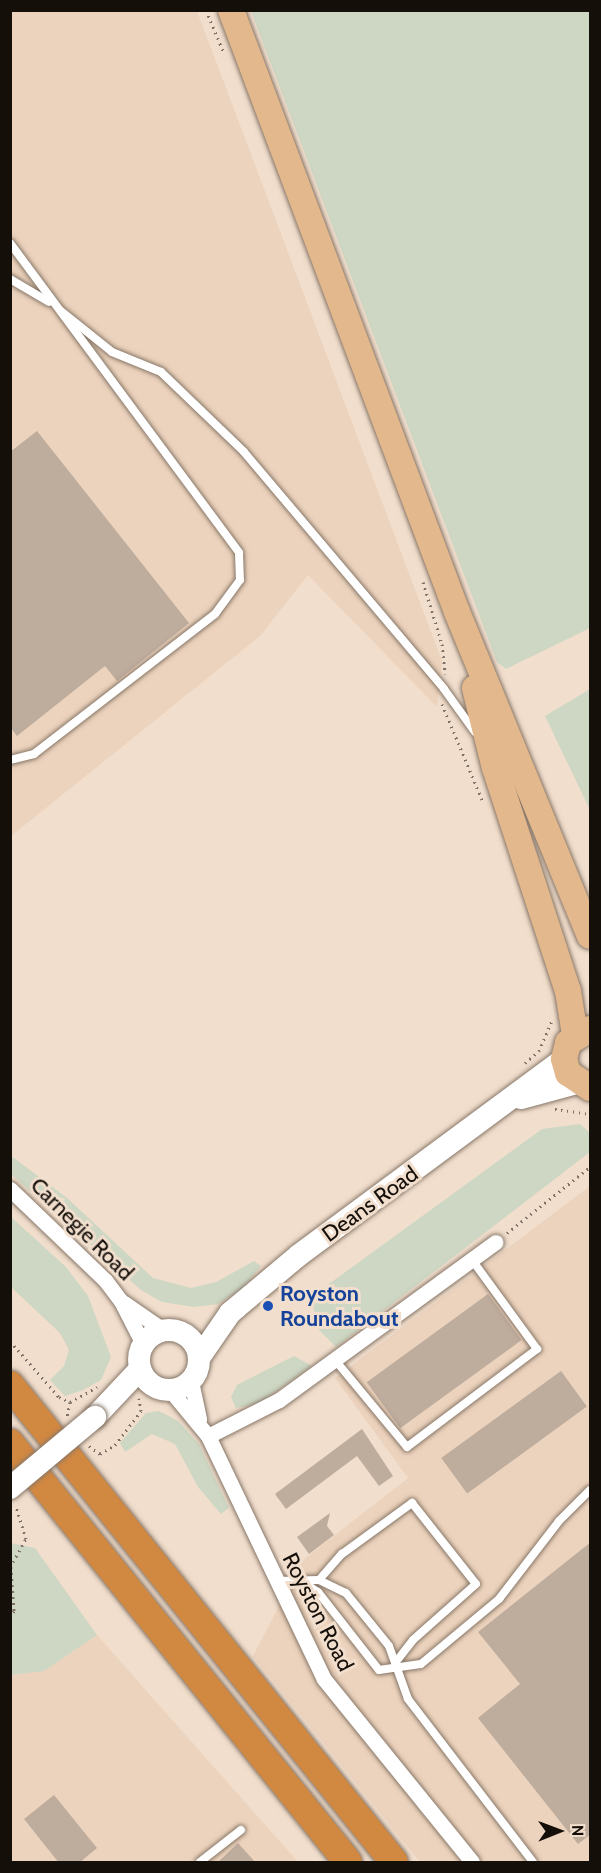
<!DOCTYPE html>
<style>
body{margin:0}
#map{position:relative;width:601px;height:1873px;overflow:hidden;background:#f1decd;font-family:Cabin,sans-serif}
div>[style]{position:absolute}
.built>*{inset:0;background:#ecd3bd}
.green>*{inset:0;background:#cdd7c3}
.building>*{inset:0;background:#beac9d;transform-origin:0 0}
.path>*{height:3px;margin-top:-1.5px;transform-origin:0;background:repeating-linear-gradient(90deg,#7d7066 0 1.5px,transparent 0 6px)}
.roads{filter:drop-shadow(0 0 2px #887768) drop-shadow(0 0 2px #887768)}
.lane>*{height:8px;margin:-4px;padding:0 4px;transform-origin:4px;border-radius:4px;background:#fff}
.street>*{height:15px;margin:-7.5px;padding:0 7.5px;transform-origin:7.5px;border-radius:7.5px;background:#fff}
.secondary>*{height:22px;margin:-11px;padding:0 11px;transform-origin:11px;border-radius:11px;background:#fff}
.secondary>.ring{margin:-11px;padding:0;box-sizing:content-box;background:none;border:22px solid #fff;border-radius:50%}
.primary>*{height:26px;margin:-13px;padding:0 13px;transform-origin:13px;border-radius:13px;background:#e3b88d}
.highway>*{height:28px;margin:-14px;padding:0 14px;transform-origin:14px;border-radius:14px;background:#d18841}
.bridges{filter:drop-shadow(0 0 2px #887768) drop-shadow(0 0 2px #887768)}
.secondary-bridge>*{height:22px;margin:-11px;padding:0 11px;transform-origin:11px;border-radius:11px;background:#fff}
.dots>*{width:16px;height:16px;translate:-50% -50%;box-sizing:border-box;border:3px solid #f1decd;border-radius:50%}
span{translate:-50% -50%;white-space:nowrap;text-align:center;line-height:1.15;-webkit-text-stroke:6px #f1decd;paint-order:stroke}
.street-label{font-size:22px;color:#150f0a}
.transit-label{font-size:22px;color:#164399;font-weight:700}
.left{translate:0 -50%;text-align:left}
.frame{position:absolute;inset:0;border:12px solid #150f0a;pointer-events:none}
.north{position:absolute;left:529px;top:1801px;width:60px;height:60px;-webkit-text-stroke:4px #f1decd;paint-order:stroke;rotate:89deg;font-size:16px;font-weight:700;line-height:24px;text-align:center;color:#150f0a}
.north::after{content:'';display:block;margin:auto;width:21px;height:27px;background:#150f0a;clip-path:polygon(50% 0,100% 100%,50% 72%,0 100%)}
</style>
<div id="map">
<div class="built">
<div style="clip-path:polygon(11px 11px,197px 11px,442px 661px,437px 707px,308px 575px,260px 636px,11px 836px)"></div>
<div style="clip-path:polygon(590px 1186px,590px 1862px,420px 1862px,253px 1656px,303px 1560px,408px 1478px,335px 1378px)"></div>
<div style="clip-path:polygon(97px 1635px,298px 1862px,11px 1862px,10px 1675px,44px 1671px)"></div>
</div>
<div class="green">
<div style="clip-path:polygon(251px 11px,590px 11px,590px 628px,506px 669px,497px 662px)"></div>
<div style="clip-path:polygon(590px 689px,590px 810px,545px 716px)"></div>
<div style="clip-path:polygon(580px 1124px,590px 1133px,590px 1152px,336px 1347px,318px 1329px,311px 1297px,542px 1129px)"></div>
<div style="clip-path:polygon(10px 1155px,67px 1198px,153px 1278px,191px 1288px,216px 1282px,254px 1261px,261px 1266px,243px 1288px,218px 1304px,194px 1307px,162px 1302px,141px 1290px,11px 1174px)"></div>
<div style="clip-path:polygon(10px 1216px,66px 1267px,88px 1296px,111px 1357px,101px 1380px,83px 1390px,65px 1396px,50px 1380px,64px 1366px,69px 1350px,60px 1333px,11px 1287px)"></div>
<div style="clip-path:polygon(294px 1356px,312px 1366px,258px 1404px,236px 1408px,231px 1397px,237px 1385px)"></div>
<div style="clip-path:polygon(159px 1411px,178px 1421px,199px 1444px,229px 1508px,221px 1514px,198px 1487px,175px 1444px,152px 1434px,125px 1452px,120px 1443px,146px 1413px)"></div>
<div style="clip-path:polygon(11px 1543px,35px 1548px,97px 1635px,44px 1671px,11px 1675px)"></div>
</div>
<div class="building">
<div style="clip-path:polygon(37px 431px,189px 623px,117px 681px,105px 666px,17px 736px,10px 727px,10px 452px)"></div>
<div style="left:488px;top:1294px;width:57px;height:150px;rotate:54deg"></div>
<div style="left:561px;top:1371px;width:44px;height:148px;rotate:54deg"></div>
<div style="clip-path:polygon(362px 1429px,393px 1476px,379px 1486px,357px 1456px,286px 1509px,275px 1494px)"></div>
<div style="clip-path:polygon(330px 1513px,327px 1526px,334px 1535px,309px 1554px,297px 1537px)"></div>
<div style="clip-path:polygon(591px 1542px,591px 1834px,578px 1844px,478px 1718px,520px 1684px,478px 1632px)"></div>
<div style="clip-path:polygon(54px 1795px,97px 1848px,79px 1863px,59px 1863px,24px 1819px)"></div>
<div style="clip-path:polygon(238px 1843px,256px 1863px,217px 1863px)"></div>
</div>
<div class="path">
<div style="left:206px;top:10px;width:47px;rotate:67.3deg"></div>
<div style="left:423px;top:582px;width:65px;rotate:73deg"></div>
<div style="left:442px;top:644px;width:30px;rotate:84deg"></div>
<div style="left:442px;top:704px;width:106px;rotate:67.3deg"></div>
<div style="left:525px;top:1063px;width:18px;rotate:-41deg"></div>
<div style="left:539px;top:1051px;width:33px;rotate:-67deg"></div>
<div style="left:555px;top:1109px;width:35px;rotate:8deg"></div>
<div style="left:507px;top:1233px;width:106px;rotate:-38.5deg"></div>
<div style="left:10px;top:1341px;width:74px;rotate:48.8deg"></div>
<div style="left:59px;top:1397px;width:12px;rotate:24deg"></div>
<div style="left:70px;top:1402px;width:16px;rotate:101deg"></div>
<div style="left:70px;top:1402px;width:31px;rotate:-29deg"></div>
<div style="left:89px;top:1446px;width:14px;rotate:36deg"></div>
<div style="left:100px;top:1454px;width:17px;rotate:-31deg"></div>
<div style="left:115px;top:1445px;width:43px;rotate:-52.6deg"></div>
<div style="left:141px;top:1411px;width:13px;rotate:-99deg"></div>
<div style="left:10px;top:1555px;width:56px;rotate:85.9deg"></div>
<div style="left:14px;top:1611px;width:7px;rotate:124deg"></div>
<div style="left:13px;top:1562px;width:26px;rotate:-61deg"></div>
<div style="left:26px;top:1539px;width:34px;rotate:-107deg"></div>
</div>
<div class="roads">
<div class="lane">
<div style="left:10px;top:243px;width:385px;rotate:53.5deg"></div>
<div style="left:239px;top:553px;width:27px;rotate:88deg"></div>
<div style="left:240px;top:580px;width:42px;rotate:126.3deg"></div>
<div style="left:215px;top:614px;width:229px;rotate:142.3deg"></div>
<div style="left:34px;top:754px;width:25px;rotate:166deg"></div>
<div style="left:10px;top:279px;width:45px;rotate:30.5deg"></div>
<div style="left:61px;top:311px;width:65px;rotate:38.8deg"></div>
<div style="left:112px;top:352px;width:53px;rotate:22.2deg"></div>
<div style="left:161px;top:372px;width:115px;rotate:43.9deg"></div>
<div style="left:244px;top:452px;width:310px;rotate:49.8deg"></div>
<div style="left:444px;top:689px;width:53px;rotate:54.2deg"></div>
<div style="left:335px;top:1360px;width:113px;rotate:50.4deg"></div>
<div style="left:407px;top:1447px;width:163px;rotate:-37deg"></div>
<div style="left:537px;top:1349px;width:110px;rotate:-126.1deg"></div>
<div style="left:297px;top:1578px;width:25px;rotate:34deg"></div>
<div style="left:318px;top:1592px;width:99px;rotate:52deg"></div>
<div style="left:379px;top:1670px;width:42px;rotate:-8.1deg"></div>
<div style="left:421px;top:1664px;width:102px;rotate:-39.8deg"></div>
<div style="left:499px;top:1599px;width:98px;rotate:-52.4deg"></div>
<div style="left:559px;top:1521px;width:44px;rotate:-45deg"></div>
<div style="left:319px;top:1580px;width:35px;rotate:-49deg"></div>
<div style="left:342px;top:1554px;width:87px;rotate:-36.1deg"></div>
<div style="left:412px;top:1503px;width:103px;rotate:51.7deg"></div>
<div style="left:476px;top:1584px;width:84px;rotate:138.4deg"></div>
<div style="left:413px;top:1640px;width:29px;rotate:128deg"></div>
<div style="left:277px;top:1581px;width:42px;rotate:-1.4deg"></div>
<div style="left:319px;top:1580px;width:30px;rotate:26deg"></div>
<div style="left:346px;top:1593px;width:68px;rotate:50.9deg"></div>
<div style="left:389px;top:1646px;width:56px;rotate:70.3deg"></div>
<div style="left:408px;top:1699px;width:205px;rotate:52.5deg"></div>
<div style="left:200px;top:1862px;width:52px;rotate:-38deg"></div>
</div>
<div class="street">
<div style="left:10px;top:1189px;width:132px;rotate:43.8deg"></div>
<div style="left:105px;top:1280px;width:26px;rotate:53deg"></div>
<div style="left:121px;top:1301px;width:48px;rotate:62.9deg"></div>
<div style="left:124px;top:1303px;width:47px;rotate:34.7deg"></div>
<div style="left:191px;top:1381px;width:39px;rotate:78deg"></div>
<div style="left:170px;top:1390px;width:60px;rotate:50.4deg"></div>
<div style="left:208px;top:1436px;width:269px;rotate:64.5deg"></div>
<div style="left:324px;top:1679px;width:235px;rotate:51deg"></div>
<div style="left:208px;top:1436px;width:80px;rotate:-26.9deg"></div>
<div style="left:279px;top:1400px;width:268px;rotate:-36.1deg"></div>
</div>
<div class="secondary">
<div style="left:521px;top:1098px;width:58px;rotate:-15deg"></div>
<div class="ring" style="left:139px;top:1330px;width:38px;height:38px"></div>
<div style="left:199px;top:1358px;width:55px;rotate:-55.4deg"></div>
<div style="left:230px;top:1313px;width:90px;rotate:-40deg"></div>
<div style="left:299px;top:1255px;width:330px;rotate:-36.5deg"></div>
<div style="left:95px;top:1417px;width:66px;rotate:-46.8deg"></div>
</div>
<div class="primary">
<div style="left:231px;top:10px;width:643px;rotate:69.42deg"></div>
<div style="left:457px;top:612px;width:350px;rotate:67.7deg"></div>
<div style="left:475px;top:688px;width:82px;rotate:76deg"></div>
<div style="left:495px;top:768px;width:235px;rotate:71.9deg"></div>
<div style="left:568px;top:991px;width:45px;rotate:81deg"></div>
<div style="left:590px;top:1029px;width:26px;rotate:148deg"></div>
<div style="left:568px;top:1043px;width:16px;rotate:104deg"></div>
<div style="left:564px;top:1059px;width:15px;rotate:74deg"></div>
<div style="left:568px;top:1073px;width:27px;rotate:34deg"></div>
</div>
<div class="highway">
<div style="left:10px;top:1385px;width:612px;rotate:51.16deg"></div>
<div style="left:10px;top:1443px;width:538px;rotate:51.11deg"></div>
</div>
</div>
<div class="bridges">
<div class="secondary-bridge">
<div style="left:10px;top:1488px;width:111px;rotate:-39.9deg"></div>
</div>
</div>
<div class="dots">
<div style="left:268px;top:1306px;background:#1a4fb4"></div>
</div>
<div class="street-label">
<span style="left:370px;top:1204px;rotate:-36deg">Deans Road</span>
<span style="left:82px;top:1229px;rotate:45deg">Carnegie Road</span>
<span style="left:318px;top:1612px;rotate:63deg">Royston Road</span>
</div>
<div class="transit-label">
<span class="left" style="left:280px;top:1306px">Royston<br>Roundabout</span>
</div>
<div class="frame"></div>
<div class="north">N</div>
</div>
